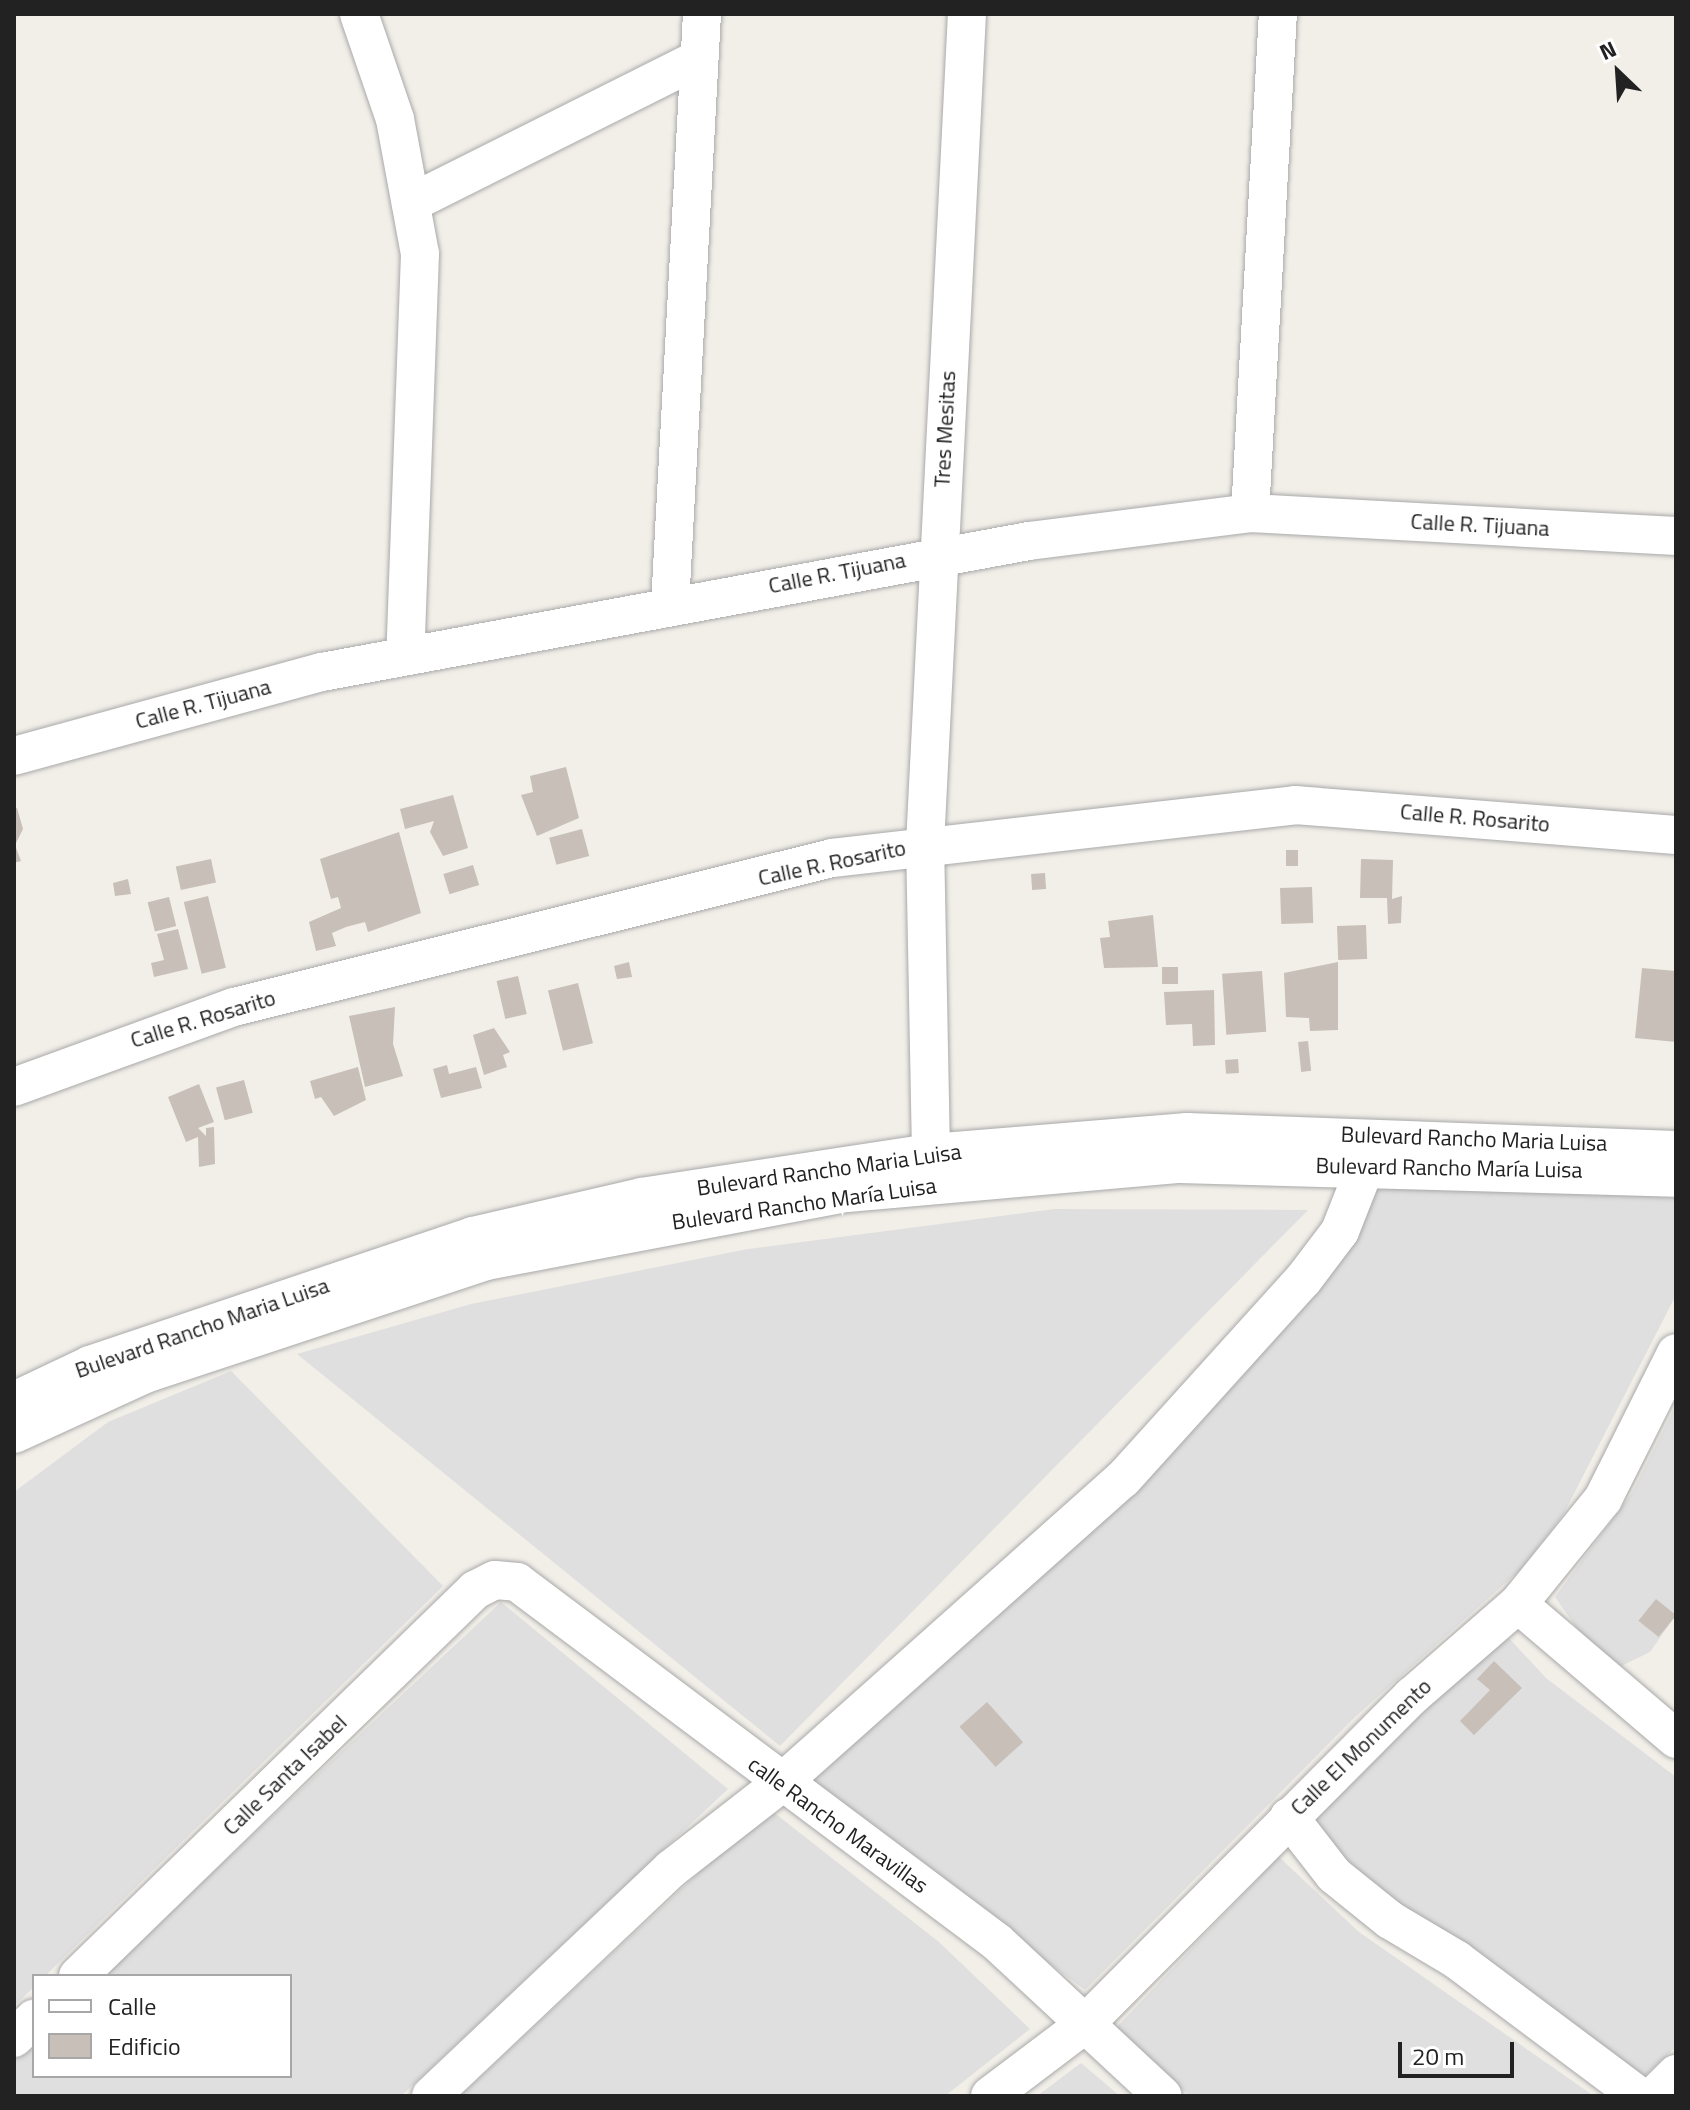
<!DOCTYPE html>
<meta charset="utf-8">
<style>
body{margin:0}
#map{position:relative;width:1690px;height:2110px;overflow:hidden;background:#f2efe9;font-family:"Titillium Web",sans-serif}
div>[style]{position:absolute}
.residential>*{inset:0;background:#e0dfdf}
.building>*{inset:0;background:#c7bfb8;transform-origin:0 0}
.roads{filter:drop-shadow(0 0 2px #a9a9a9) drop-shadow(0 0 2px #a9a9a9)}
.minor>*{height:38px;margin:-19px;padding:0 19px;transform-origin:19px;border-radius:19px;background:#fff}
span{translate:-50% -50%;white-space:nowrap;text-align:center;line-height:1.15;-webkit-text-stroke:8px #fff;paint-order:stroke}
.street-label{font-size:22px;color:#222}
.frame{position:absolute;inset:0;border:16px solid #222;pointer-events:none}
.legend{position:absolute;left:32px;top:1974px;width:260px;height:104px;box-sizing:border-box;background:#fff;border:2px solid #a7a7a7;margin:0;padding:10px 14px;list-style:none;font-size:24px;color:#222}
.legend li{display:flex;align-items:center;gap:16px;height:40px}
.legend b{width:40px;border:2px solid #a7a7a7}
.north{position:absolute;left:1578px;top:32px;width:80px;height:80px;-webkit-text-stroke:6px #fff;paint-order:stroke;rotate:335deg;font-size:22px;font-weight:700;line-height:32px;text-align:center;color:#222}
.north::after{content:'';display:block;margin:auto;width:28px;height:36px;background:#222;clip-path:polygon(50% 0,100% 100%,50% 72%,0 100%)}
.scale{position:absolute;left:1398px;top:2042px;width:116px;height:36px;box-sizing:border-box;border:4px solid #222;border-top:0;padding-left:10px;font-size:24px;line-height:28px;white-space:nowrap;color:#222;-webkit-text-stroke:6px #fff;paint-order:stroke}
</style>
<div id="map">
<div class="residential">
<div style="clip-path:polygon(1536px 1188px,1676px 1198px,1676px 1295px,1563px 1515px,1520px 1570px,1355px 1717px,1085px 1990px,807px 1784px,1135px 1491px,1328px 1275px,1377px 1189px)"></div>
<div style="clip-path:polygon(1055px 1209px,1308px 1210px,780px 1746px,297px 1354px,471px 1304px,748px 1249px)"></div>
<div style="clip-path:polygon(231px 1371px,443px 1586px,45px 1976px,34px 1976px,34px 1987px,14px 2006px,14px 1492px,108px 1422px)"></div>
<div style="clip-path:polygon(1676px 1405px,1676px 1615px,1650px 1652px,1617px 1668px,1585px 1640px,1555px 1597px,1632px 1493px)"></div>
<div style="clip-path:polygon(501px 1602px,728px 1789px,401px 2096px,14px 2096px,14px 2059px,34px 2040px,34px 2076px,290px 2076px,290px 1976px,102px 1976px)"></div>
<div style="clip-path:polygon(1506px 1635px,1546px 1678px,1676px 1777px,1676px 2047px,1642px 2078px,1298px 1829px)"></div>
<div style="clip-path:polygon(768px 1808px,939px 1942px,1030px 2029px,945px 2096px,460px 2096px)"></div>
<div style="clip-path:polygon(1279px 1857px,1359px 1932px,1594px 2096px,1190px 2096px,1112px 2032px)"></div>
<div style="clip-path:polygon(1081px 2063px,1120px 2096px,1037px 2096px)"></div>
</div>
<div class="building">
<div style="clip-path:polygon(566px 767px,579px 818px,537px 836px,521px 795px,533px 792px,530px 776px)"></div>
<div style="clip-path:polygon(453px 795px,468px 848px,443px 856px,430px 832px,434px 821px,405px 829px,400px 809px)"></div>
<div style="clip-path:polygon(17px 808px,23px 829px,15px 845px,21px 861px,14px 863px,14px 809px)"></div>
<div style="left:582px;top:829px;width:28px;height:34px;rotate:75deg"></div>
<div style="clip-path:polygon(399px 832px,421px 913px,368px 932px,365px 922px,346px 927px,332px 933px,336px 946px,316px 951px,309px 922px,341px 908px,338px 897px,331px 899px,320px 859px)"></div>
<div style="left:1286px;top:850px;width:12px;height:16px"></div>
<div style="left:211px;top:859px;width:24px;height:36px;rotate:78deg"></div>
<div style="clip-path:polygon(1361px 859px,1393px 860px,1392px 899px,1402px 896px,1401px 923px,1388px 924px,1387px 898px,1360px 898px)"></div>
<div style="left:473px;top:865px;width:21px;height:31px;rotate:73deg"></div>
<div style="left:1045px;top:873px;width:16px;height:14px;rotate:86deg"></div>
<div style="clip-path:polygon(128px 879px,131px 894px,115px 896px,113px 883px)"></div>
<div style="left:1312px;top:887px;width:36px;height:32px;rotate:88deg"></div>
<div style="left:208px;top:896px;width:74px;height:25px;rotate:76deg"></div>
<div style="left:169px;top:897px;width:30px;height:22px;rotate:76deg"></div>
<div style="clip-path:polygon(1153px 915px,1158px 967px,1104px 968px,1100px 938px,1110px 937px,1108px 921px)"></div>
<div style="left:1366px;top:925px;width:34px;height:29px;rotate:88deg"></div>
<div style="clip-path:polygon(178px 929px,188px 969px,154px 977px,151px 963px,164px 960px,157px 934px)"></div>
<div style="clip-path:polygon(629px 962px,632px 977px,617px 979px,614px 966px)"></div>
<div style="clip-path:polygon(1338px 962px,1338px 1030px,1310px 1031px,1309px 1018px,1286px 1017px,1284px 973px)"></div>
<div style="left:1162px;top:967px;width:16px;height:17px"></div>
<div style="clip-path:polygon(1642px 968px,1676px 971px,1676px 1042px,1635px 1038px)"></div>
<div style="left:1262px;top:971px;width:61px;height:40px;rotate:86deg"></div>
<div style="left:518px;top:976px;width:39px;height:22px;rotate:77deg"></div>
<div style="left:578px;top:983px;width:62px;height:31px;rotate:76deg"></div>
<div style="clip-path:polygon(1214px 990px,1215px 1045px,1193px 1046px,1192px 1024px,1166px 1025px,1164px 992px)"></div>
<div style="clip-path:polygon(395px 1007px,393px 1044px,403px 1076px,365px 1087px,349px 1016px)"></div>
<div style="clip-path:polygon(494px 1028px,510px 1052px,503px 1055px,507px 1067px,484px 1075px,473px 1035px)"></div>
<div style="left:1308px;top:1041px;width:30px;height:10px;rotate:84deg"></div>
<div style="left:1238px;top:1059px;width:14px;height:13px;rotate:86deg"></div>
<div style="clip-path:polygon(447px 1065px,449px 1074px,476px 1067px,482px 1088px,441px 1098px,433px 1069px)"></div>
<div style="clip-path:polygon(358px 1067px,366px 1100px,334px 1116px,321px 1097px,315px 1099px,310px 1081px)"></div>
<div style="left:244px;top:1080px;width:34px;height:29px;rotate:75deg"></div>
<div style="clip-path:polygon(199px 1084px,214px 1122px,198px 1128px,206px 1136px,206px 1128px,214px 1127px,215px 1164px,199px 1167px,198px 1137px,186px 1142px,168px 1097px)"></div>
<div style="left:1656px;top:1599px;width:26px;height:28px;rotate:39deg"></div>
<div style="clip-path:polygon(1494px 1661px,1522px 1688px,1474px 1735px,1460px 1721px,1490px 1690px,1477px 1679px)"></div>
<div style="left:987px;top:1702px;width:54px;height:37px;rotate:48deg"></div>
</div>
<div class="roads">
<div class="minor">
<div style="left:359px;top:14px;width:111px;rotate:71.1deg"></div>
<div style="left:395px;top:119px;width:137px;rotate:79.5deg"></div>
<div style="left:420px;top:254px;width:402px;rotate:92.1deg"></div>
<div style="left:411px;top:203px;width:322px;rotate:-26.6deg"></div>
<div style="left:1250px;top:513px;width:500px;rotate:-86.8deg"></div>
<div style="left:670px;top:605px;width:592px;rotate:-86.9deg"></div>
<div style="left:14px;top:756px;width:319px;rotate:-15.3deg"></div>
<div style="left:322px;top:672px;width:719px;rotate:-10.5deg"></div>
<div style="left:1029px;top:541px;width:223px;rotate:-7.2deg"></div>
<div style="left:1250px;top:513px;width:427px;rotate:3.1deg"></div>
<div style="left:14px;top:1087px;width:234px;rotate:-20deg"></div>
<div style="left:234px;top:1007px;width:616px;rotate:-13.99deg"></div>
<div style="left:832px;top:858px;width:466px;rotate:-6.5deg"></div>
<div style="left:1295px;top:805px;width:382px;rotate:4.5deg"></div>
<div style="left:931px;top:1153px;width:308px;rotate:-91.1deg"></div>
<div style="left:925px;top:845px;width:832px;rotate:-87.11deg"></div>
<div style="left:14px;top:1401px;width:84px;rotate:-25.3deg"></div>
<div style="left:90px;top:1365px;width:404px;rotate:-18.6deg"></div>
<div style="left:473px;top:1236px;width:173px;rotate:-13deg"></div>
<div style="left:642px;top:1197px;width:292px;rotate:-8.7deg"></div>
<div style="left:931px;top:1153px;width:257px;rotate:-4.7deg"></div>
<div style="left:1187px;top:1132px;width:489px;rotate:2.1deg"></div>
<div style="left:14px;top:1434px;width:144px;rotate:-24.6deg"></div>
<div style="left:145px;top:1374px;width:359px;rotate:-18.3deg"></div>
<div style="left:486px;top:1261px;width:367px;rotate:-10.7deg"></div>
<div style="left:847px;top:1193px;width:334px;rotate:-5deg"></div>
<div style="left:1180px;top:1164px;width:496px;rotate:1.6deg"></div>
<div style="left:1518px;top:1604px;width:208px;rotate:40.5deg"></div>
<div style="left:1289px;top:1817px;width:73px;rotate:52.2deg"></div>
<div style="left:1334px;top:1875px;width:72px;rotate:38.8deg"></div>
<div style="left:1390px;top:1920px;width:78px;rotate:30.8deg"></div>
<div style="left:1457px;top:1960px;width:227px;rotate:36.8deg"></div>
<div style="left:78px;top:1976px;width:554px;rotate:-44.2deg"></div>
<div style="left:475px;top:1590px;width:22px;rotate:-27deg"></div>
<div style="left:495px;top:1580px;width:22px;rotate:5deg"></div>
<div style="left:517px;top:1582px;width:600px;rotate:36.87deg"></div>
<div style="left:997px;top:1942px;width:226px;rotate:42.9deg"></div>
<div style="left:14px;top:2038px;width:28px;rotate:-44deg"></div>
<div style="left:431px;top:2096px;width:330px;rotate:-43.4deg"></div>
<div style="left:671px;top:1869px;width:137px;rotate:-37.9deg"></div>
<div style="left:779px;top:1785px;width:460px;rotate:-41.7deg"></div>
<div style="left:1123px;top:1479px;width:268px;rotate:-47.9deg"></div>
<div style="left:1303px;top:1280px;width:61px;rotate:-52.9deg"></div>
<div style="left:1340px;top:1231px;width:71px;rotate:-68.5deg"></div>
<div style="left:990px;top:2096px;width:118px;rotate:-37.1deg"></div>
<div style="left:1084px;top:2025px;width:465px;rotate:-45.1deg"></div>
<div style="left:1412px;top:1696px;width:140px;rotate:-41deg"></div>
<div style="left:1518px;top:1604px;width:135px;rotate:-51deg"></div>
<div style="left:1603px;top:1499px;width:163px;rotate:-63.4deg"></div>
<div style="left:1654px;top:2096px;width:31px;rotate:-45deg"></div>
</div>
</div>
<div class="street-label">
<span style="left:945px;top:429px;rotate:-87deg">Tres Mesitas</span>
<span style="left:1480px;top:525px;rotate:3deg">Calle R. Tijuana</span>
<span style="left:837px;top:573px;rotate:-11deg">Calle R. Tijuana</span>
<span style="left:203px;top:704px;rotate:-15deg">Calle R. Tijuana</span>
<span style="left:1475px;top:818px;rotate:5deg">Calle R. Rosarito</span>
<span style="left:832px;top:863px;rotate:-12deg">Calle R. Rosarito</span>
<span style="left:203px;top:1019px;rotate:-17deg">Calle R. Rosarito</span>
<span style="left:1474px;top:1139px;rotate:2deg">Bulevard Rancho Maria Luisa</span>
<span style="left:1449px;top:1168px;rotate:1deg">Bulevard Rancho María Luisa</span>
<span style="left:829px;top:1170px;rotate:-8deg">Bulevard Rancho Maria Luisa</span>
<span style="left:804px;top:1204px;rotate:-8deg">Bulevard Rancho María Luisa</span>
<span style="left:202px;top:1328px;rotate:-19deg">Bulevard Rancho Maria Luisa</span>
<span style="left:1361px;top:1747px;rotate:-44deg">Calle El Monumento</span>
<span style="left:285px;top:1775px;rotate:-44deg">Calle Santa Isabel</span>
<span style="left:838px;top:1825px;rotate:36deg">calle Rancho Maravillas</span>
</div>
<div class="frame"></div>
<ul class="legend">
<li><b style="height:10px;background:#fff"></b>Calle</li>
<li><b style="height:22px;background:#c7bfb8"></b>Edificio</li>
</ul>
<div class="north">N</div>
<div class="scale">20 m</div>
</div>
